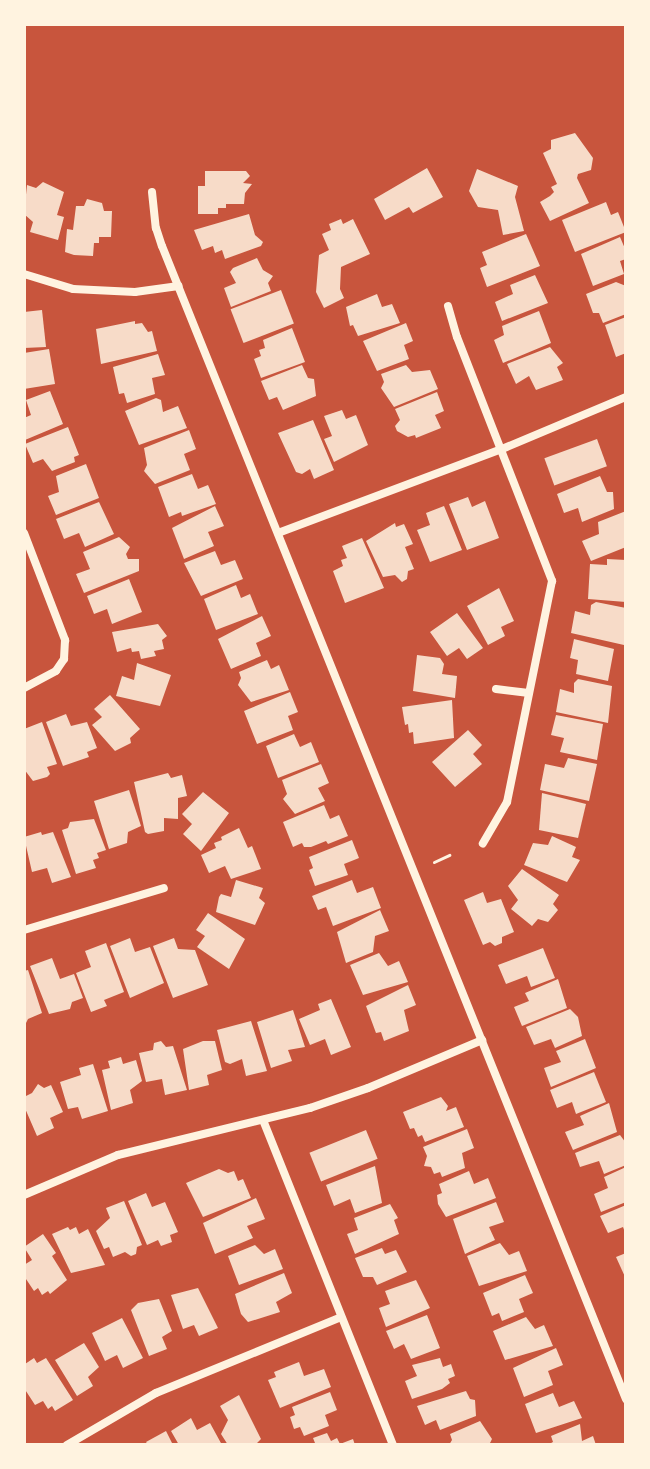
<!DOCTYPE html>
<style>
body{margin:0}
#map{position:relative;width:650px;height:1469px;overflow:hidden;background:#c8553d;font-family:Poppins,sans-serif}
div>[style]{position:absolute}
.building>*{inset:0;background:#f7dbc8;transform-origin:0 0}
.path>*{height:3px;margin:-1.5px;padding:0 1.5px;transform-origin:1.5px;border-radius:1.5px;background:#fff3e0}
.minor>*{height:8px;margin:-4px;padding:0 4px;transform-origin:4px;border-radius:4px;background:#fff3e0}
span{translate:-50% -50%;white-space:nowrap;text-align:center;line-height:1.15;-webkit-text-stroke:7px #fff3e0;paint-order:stroke}
.frame{position:absolute;inset:0;border:26px solid #fff3e0;pointer-events:none}
</style>
<div id="map">
<div class="building">
<div style="clip-path:polygon(575px 133px,593px 158px,591px 170px,578px 174px,577px 178px,589px 203px,550px 221px,540px 202px,550px 196px,554px 192px,551px 187px,557px 184px,543px 153px,551px 149px,551px 140px)"></div>
<div style="clip-path:polygon(427px 168px,443px 197px,413px 213px,409px 207px,385px 220px,374px 199px)"></div>
<div style="clip-path:polygon(477px 169px,518px 186px,515px 197px,524px 231px,503px 235px,498px 210px,478px 207px,469px 191px)"></div>
<div style="clip-path:polygon(205px 171px,246px 171px,250px 176px,243px 183px,252px 184px,245px 193px,244px 204px,226px 204px,226px 208px,218px 208px,218px 214px,198px 214px,198px 186px,205px 186px)"></div>
<div style="clip-path:polygon(43px 182px,64px 192px,57px 215px,64px 217px,58px 240px,30px 232px,33px 222px,24px 214px,27px 185px,36px 188px)"></div>
<div style="clip-path:polygon(87px 199px,102px 203px,104px 211px,112px 211px,111px 237px,99px 237px,99px 243px,94px 243px,93px 256px,74px 255px,65px 252px,67px 229px,73px 230px,76px 206px,84px 206px)"></div>
<div style="clip-path:polygon(606px 202px,611px 215px,618px 212px,626px 232px,575px 252px,562px 220px)"></div>
<div style="clip-path:polygon(249px 214px,255px 235px,263px 242px,261px 246px,225px 259px,222px 250px,215px 253px,213px 246px,202px 250px,194px 230px)"></div>
<div style="clip-path:polygon(341px 219px,343px 224px,353px 219px,370px 254px,341px 267px,340px 289px,344px 298px,324px 308px,316px 292px,319px 255px,329px 250px,322px 234px,331px 230px,329px 224px)"></div>
<div style="clip-path:polygon(526px 234px,540px 266px,487px 287px,480px 268px,487px 265px,482px 252px)"></div>
<div style="clip-path:polygon(620px 237px,626px 251px,626px 259px,620px 261px,624px 274px,593px 286px,581px 254px)"></div>
<div style="clip-path:polygon(257px 258px,263px 270px,273px 276px,268px 283px,271px 291px,231px 307px,224px 288px,236px 283px,230px 272px,233px 268px)"></div>
<div style="clip-path:polygon(535px 275px,548px 303px,502px 321px,495px 302px,513px 294px,510px 285px)"></div>
<div style="clip-path:polygon(616px 282px,626px 286px,626px 314px,603px 323px,599px 313px,593px 313px,586px 294px)"></div>
<div style="left:281px;top:290px;width:36px;height:54px;rotate:69deg"></div>
<div style="clip-path:polygon(377px 294px,382px 307px,392px 304px,400px 323px,358px 336px,353px 325px,350px 326px,346px 307px)"></div>
<div style="clip-path:polygon(42px 310px,46px 347px,24px 348px,24px 312px)"></div>
<div style="clip-path:polygon(539px 311px,551px 343px,503px 363px,494px 340px,504px 335px,502px 326px)"></div>
<div style="clip-path:polygon(626px 317px,626px 353px,616px 357px,605px 325px)"></div>
<div style="clip-path:polygon(135px 321px,135px 324px,142px 323px,148px 332px,152px 331px,157px 351px,101px 364px,96px 329px)"></div>
<div style="clip-path:polygon(406px 323px,413px 341px,404px 345px,409px 359px,377px 371px,363px 341px)"></div>
<div style="clip-path:polygon(292px 328px,305px 362px,261px 378px,254px 359px,261px 356px,259px 350px,265px 348px,263px 340px)"></div>
<div style="clip-path:polygon(550px 347px,563px 363px,557px 367px,563px 380px,536px 390px,529px 376px,516px 384px,507px 364px)"></div>
<div style="clip-path:polygon(49px 349px,55px 384px,24px 389px,24px 353px)"></div>
<div style="clip-path:polygon(158px 354px,165px 375px,152px 378px,155px 394px,127px 403px,124px 393px,119px 394px,113px 367px)"></div>
<div style="clip-path:polygon(302px 365px,308px 378px,314px 379px,316px 396px,283px 410px,277px 397px,269px 400px,261px 381px)"></div>
<div style="clip-path:polygon(406px 365px,412px 372px,430px 370px,438px 389px,394px 407px,381px 388px,384px 382px,381px 374px)"></div>
<div style="clip-path:polygon(50px 391px,63px 424px,25px 440px,24px 418px,31px 415px,26px 400px)"></div>
<div style="clip-path:polygon(437px 392px,444px 411px,435px 415px,441px 428px,416px 438px,415px 435px,408px 437px,397px 431px,395px 426px,400px 420px,395px 409px)"></div>
<div style="clip-path:polygon(156px 398px,161px 400px,163px 412px,178px 406px,187px 428px,139px 445px,125px 411px)"></div>
<div style="clip-path:polygon(342px 410px,346px 419px,356px 415px,368px 445px,334px 462px,324px 439px,332px 436px,324px 416px)"></div>
<div style="clip-path:polygon(313px 420px,334px 470px,314px 479px,310px 469px,302px 474px,296px 472px,278px 433px)"></div>
<div style="clip-path:polygon(68px 427px,79px 455px,74px 457px,75px 462px,52px 471px,43px 459px,33px 463px,25px 444px)"></div>
<div style="clip-path:polygon(189px 430px,196px 449px,184px 454px,190px 470px,155px 484px,144px 471px,147px 465px,144px 448px)"></div>
<div style="left:597px;top:439px;width:29px;height:56px;rotate:70deg"></div>
<div style="clip-path:polygon(86px 464px,99px 498px,56px 515px,48px 496px,59px 492px,56px 476px)"></div>
<div style="clip-path:polygon(192px 474px,198px 489px,208px 485px,216px 504px,182px 516px,181px 512px,169px 517px,158px 487px)"></div>
<div style="clip-path:polygon(600px 476px,607px 492px,613px 492px,614px 509px,582px 522px,578px 508px,564px 513px,557px 494px)"></div>
<div style="clip-path:polygon(468px 497px,472px 507px,485px 501px,499px 538px,467px 550px,449px 504px)"></div>
<div style="clip-path:polygon(99px 502px,114px 534px,85px 547px,79px 533px,64px 539px,56px 519px)"></div>
<div style="clip-path:polygon(215px 506px,224px 526px,208px 532px,214px 546px,184px 559px,172px 528px)"></div>
<div style="clip-path:polygon(444px 506px,462px 550px,430px 562px,417px 530px,430px 525px,426px 513px)"></div>
<div style="clip-path:polygon(626px 511px,626px 547px,591px 561px,582px 541px,599px 534px,598px 522px)"></div>
<div style="clip-path:polygon(395px 523px,396px 527px,404px 524px,413px 544px,405px 547px,414px 569px,408px 571px,407px 579px,402px 582px,395px 575px,383px 577px,366px 541px)"></div>
<div style="clip-path:polygon(119px 537px,130px 547px,126px 554px,128px 559px,139px 559px,139px 571px,84px 593px,76px 574px,90px 569px,83px 552px)"></div>
<div style="clip-path:polygon(362px 538px,384px 588px,345px 603px,333px 571px,343px 566px,341px 560px,347px 558px,342px 546px)"></div>
<div style="clip-path:polygon(215px 551px,221px 565px,235px 560px,243px 579px,201px 596px,184px 563px)"></div>
<div style="clip-path:polygon(607px 559px,626px 560px,626px 602px,588px 599px,590px 564px,607px 565px)"></div>
<div style="clip-path:polygon(129px 579px,142px 612px,112px 624px,107px 609px,94px 614px,87px 596px)"></div>
<div style="clip-path:polygon(236px 585px,241px 598px,250px 594px,258px 614px,216px 630px,204px 599px)"></div>
<div style="clip-path:polygon(499px 588px,514px 621px,501px 627px,505px 636px,488px 645px,467px 606px)"></div>
<div style="clip-path:polygon(596px 602px,626px 608px,624px 645px,571px 633px,575px 611px,590px 615px,591px 605px)"></div>
<div style="clip-path:polygon(457px 613px,483px 648px,467px 659px,459px 648px,447px 656px,430px 632px)"></div>
<div style="clip-path:polygon(262px 616px,271px 636px,256px 643px,261px 656px,231px 669px,218px 639px)"></div>
<div style="clip-path:polygon(158px 624px,167px 636px,162px 640px,164px 649px,154px 651px,156px 656px,141px 659px,139px 651px,132px 652px,131px 648px,117px 652px,112px 632px)"></div>
<div style="clip-path:polygon(574px 639px,614px 649px,608px 681px,576px 674px,578px 660px,570px 658px)"></div>
<div style="clip-path:polygon(417px 655px,440px 658px,444px 664px,442px 674px,457px 676px,455px 698px,413px 691px)"></div>
<div style="clip-path:polygon(267px 660px,271px 669px,279px 665px,289px 690px,251px 702px,238px 685px,241px 678px,239px 672px)"></div>
<div style="clip-path:polygon(137px 663px,171px 675px,160px 706px,116px 696px,122px 676px,134px 680px)"></div>
<div style="clip-path:polygon(578px 679px,612px 686px,608px 723px,556px 712px,560px 689px,574px 693px,574px 683px)"></div>
<div style="clip-path:polygon(290px 692px,298px 712px,288px 716px,293px 730px,257px 744px,244px 711px)"></div>
<div style="clip-path:polygon(110px 695px,140px 729px,130px 738px,131px 743px,115px 751px,92px 725px,102px 717px,94px 709px)"></div>
<div style="clip-path:polygon(452px 700px,454px 738px,414px 744px,413px 732px,409px 733px,408px 724px,405px 725px,402px 707px)"></div>
<div style="clip-path:polygon(66px 714px,71px 726px,87px 722px,97px 748px,87px 752px,89px 757px,63px 766px,46px 722px)"></div>
<div style="clip-path:polygon(556px 715px,603px 724px,597px 760px,560px 752px,564px 738px,551px 735px)"></div>
<div style="clip-path:polygon(42px 722px,57px 764px,47px 767px,50px 774px,47px 777px,33px 781px,24px 769px,24px 729px)"></div>
<div style="clip-path:polygon(468px 730px,482px 745px,473px 754px,482px 764px,455px 787px,432px 762px)"></div>
<div style="clip-path:polygon(294px 734px,300px 747px,311px 742px,319px 762px,278px 778px,266px 746px)"></div>
<div style="clip-path:polygon(568px 758px,597px 764px,589px 801px,540px 790px,545px 764px,564px 768px)"></div>
<div style="clip-path:polygon(321px 764px,329px 783px,318px 788px,325px 801px,295px 814px,283px 799px,287px 794px,282px 780px)"></div>
<div style="clip-path:polygon(168px 773px,171px 778px,182px 775px,187px 796px,178px 798px,178px 819px,164px 818px,164px 831px,148px 834px,145px 832px,134px 782px)"></div>
<div style="clip-path:polygon(129px 790px,141px 826px,128px 832px,127px 843px,109px 849px,94px 801px)"></div>
<div style="clip-path:polygon(203px 792px,229px 813px,201px 851px,183px 834px,192px 824px,182px 814px)"></div>
<div style="clip-path:polygon(542px 793px,586px 804px,578px 838px,539px 830px)"></div>
<div style="clip-path:polygon(324px 805px,330px 819px,339px 815px,348px 836px,328px 844px,326px 841px,311px 847px,304px 847px,302px 843px,293px 847px,283px 822px)"></div>
<div style="clip-path:polygon(94px 819px,106px 850px,97px 853px,99px 858px,93px 860px,96px 868px,76px 874px,62px 830px,68px 828px,70px 822px)"></div>
<div style="clip-path:polygon(239px 828px,248px 848px,252px 846px,261px 869px,231px 879px,225px 866px,209px 873px,201px 855px,216px 848px,214px 843px,222px 840px,221px 837px)"></div>
<div style="clip-path:polygon(41px 832px,42px 835px,53px 832px,71px 877px,52px 883px,47px 868px,32px 872px,24px 837px)"></div>
<div style="clip-path:polygon(552px 836px,576px 847px,572px 857px,580px 860px,567px 882px,524px 865px,533px 843px,548px 845px)"></div>
<div style="clip-path:polygon(352px 840px,359px 858px,344px 864px,348px 875px,315px 886px,309px 870px,313px 868px,309px 857px)"></div>
<div style="clip-path:polygon(522px 869px,559px 895px,553px 904px,558px 910px,548px 922px,538px 919px,532px 926px,511px 909px,518px 900px,508px 886px)"></div>
<div style="clip-path:polygon(236px 880px,263px 888px,259px 898px,265px 903px,255px 925px,216px 912px,219px 897px,221px 894px,231px 897px)"></div>
<div style="clip-path:polygon(352px 880px,357px 893px,373px 887px,381px 908px,333px 926px,326px 907px,318px 910px,312px 896px)"></div>
<div style="clip-path:polygon(483px 892px,487px 903px,501px 899px,514px 932px,502px 937px,502px 943px,495px 946px,490px 942px,483px 945px,464px 900px)"></div>
<div style="clip-path:polygon(380px 910px,389px 931px,375px 936px,373px 952px,346px 963px,337px 932px)"></div>
<div style="clip-path:polygon(208px 913px,245px 939px,229px 969px,197px 947px,205px 936px,196px 930px)"></div>
<div style="clip-path:polygon(130px 938px,135px 952px,150px 947px,164px 983px,130px 998px,110px 946px)"></div>
<div style="clip-path:polygon(174px 938px,178px 949px,195px 950px,208px 985px,173px 998px,153px 946px)"></div>
<div style="clip-path:polygon(106px 943px,124px 992px,104px 1000px,107px 1006px,91px 1012px,76px 973px,91px 967px,85px 951px)"></div>
<div style="clip-path:polygon(543px 948px,555px 978px,531px 987px,527px 976px,506px 984px,498px 965px)"></div>
<div style="clip-path:polygon(379px 953px,388px 966px,399px 961px,408px 982px,363px 995px,350px 965px)"></div>
<div style="clip-path:polygon(52px 958px,60px 979px,74px 974px,83px 998px,72px 1002px,70px 1009px,49px 1014px,30px 966px)"></div>
<div style="clip-path:polygon(28px 970px,42px 1013px,28px 1019px,24px 1027px,24px 971px)"></div>
<div style="clip-path:polygon(558px 979px,567px 1008px,522px 1026px,514px 1007px,529px 1001px,525px 993px)"></div>
<div style="clip-path:polygon(408px 985px,416px 1005px,404px 1010px,409px 1031px,384px 1041px,381px 1032px,376px 1033px,366px 1006px)"></div>
<div style="clip-path:polygon(331px 999px,351px 1047px,331px 1055px,325px 1039px,310px 1045px,299px 1019px,320px 1010px,318px 1004px)"></div>
<div style="clip-path:polygon(570px 1009px,578px 1017px,582px 1036px,555px 1048px,551px 1039px,534px 1045px,526px 1027px)"></div>
<div style="clip-path:polygon(293px 1010px,305px 1047px,288px 1050px,292px 1061px,271px 1068px,257px 1022px)"></div>
<div style="clip-path:polygon(251px 1021px,267px 1071px,246px 1076px,242px 1059px,230px 1064px,225px 1062px,217px 1030px)"></div>
<div style="clip-path:polygon(585px 1039px,596px 1068px,551px 1087px,544px 1068px,561px 1062px,556px 1051px)"></div>
<div style="clip-path:polygon(161px 1041px,166px 1047px,173px 1046px,187px 1090px,165px 1095px,162px 1079px,146px 1082px,139px 1053px,153px 1050px,154px 1043px)"></div>
<div style="clip-path:polygon(203px 1041px,215px 1041px,222px 1070px,207px 1075px,209px 1085px,189px 1090px,183px 1049px)"></div>
<div style="clip-path:polygon(121px 1057px,123px 1064px,136px 1060px,142px 1081px,130px 1090px,133px 1103px,111px 1110px,102px 1070px,110px 1068px,108px 1061px)"></div>
<div style="clip-path:polygon(93px 1064px,108px 1111px,82px 1119px,78px 1107px,68px 1109px,60px 1082px,81px 1075px,79px 1068px)"></div>
<div style="clip-path:polygon(594px 1072px,606px 1102px,576px 1114px,572px 1102px,557px 1108px,550px 1090px)"></div>
<div style="clip-path:polygon(38px 1084px,44px 1088px,51px 1085px,63px 1112px,50px 1118px,54px 1128px,37px 1136px,24px 1106px,24px 1097px,32px 1093px)"></div>
<div style="clip-path:polygon(441px 1097px,448px 1106px,446px 1111px,456px 1107px,464px 1127px,425px 1142px,422px 1135px,418px 1137px,414px 1128px,410px 1129px,403px 1112px)"></div>
<div style="clip-path:polygon(609px 1103px,617px 1132px,573px 1150px,565px 1132px,584px 1125px,580px 1116px)"></div>
<div style="clip-path:polygon(467px 1129px,474px 1148px,462px 1153px,465px 1168px,442px 1177px,440px 1172px,434px 1174px,431px 1167px,424px 1166px,427px 1156px,423px 1147px)"></div>
<div style="left:366px;top:1130px;width:31px;height:61px;rotate:68deg"></div>
<div style="clip-path:polygon(620px 1135px,626px 1143px,626px 1165px,604px 1174px,599px 1161px,580px 1167px,575px 1153px)"></div>
<div style="clip-path:polygon(375px 1166px,382px 1203px,355px 1213px,350px 1199px,334px 1206px,326px 1185px)"></div>
<div style="clip-path:polygon(626px 1167px,626px 1202px,601px 1212px,594px 1194px,608px 1188px,604px 1177px)"></div>
<div style="clip-path:polygon(219px 1169px,228px 1173px,234px 1171px,238px 1181px,243px 1179px,251px 1198px,203px 1217px,186px 1183px)"></div>
<div style="clip-path:polygon(469px 1171px,474px 1184px,488px 1178px,496px 1198px,446px 1217px,438px 1204px,437px 1195px,442px 1193px,439px 1184px)"></div>
<div style="clip-path:polygon(146px 1193px,152px 1207px,165px 1202px,178px 1232px,170px 1235px,172px 1242px,161px 1246px,158px 1240px,147px 1245px,128px 1201px)"></div>
<div style="clip-path:polygon(256px 1198px,265px 1219px,247px 1226px,253px 1238px,215px 1254px,203px 1223px)"></div>
<div style="clip-path:polygon(124px 1201px,142px 1245px,137px 1247px,136px 1254px,131px 1256px,125px 1252px,113px 1257px,109px 1247px,104px 1249px,96px 1231px,110px 1218px,106px 1208px)"></div>
<div style="clip-path:polygon(496px 1202px,504px 1222px,489px 1227px,495px 1240px,465px 1254px,453px 1219px)"></div>
<div style="clip-path:polygon(390px 1204px,398px 1218px,394px 1220px,399px 1234px,355px 1254px,347px 1234px,358px 1230px,354px 1218px)"></div>
<div style="clip-path:polygon(626px 1205px,626px 1235px,623px 1227px,608px 1233px,600px 1216px)"></div>
<div style="clip-path:polygon(68px 1227px,70px 1230px,76px 1227px,79px 1234px,88px 1229px,105px 1265px,71px 1273px,52px 1234px)"></div>
<div style="clip-path:polygon(43px 1234px,56px 1253px,52px 1256px,67px 1280px,50px 1294px,48px 1291px,42px 1295px,38px 1288px,34px 1291px,24px 1276px,24px 1265px,32px 1260px,24px 1247px)"></div>
<div style="clip-path:polygon(500px 1243px,509px 1255px,519px 1251px,527px 1271px,479px 1286px,467px 1256px)"></div>
<div style="clip-path:polygon(255px 1245px,264px 1254px,275px 1249px,283px 1269px,239px 1285px,228px 1256px)"></div>
<div style="clip-path:polygon(382px 1248px,385px 1254px,396px 1250px,407px 1272px,377px 1285px,373px 1277px,363px 1277px,355px 1258px)"></div>
<div style="clip-path:polygon(626px 1253px,626px 1279px,616px 1257px)"></div>
<div style="clip-path:polygon(284px 1273px,292px 1293px,276px 1302px,280px 1312px,248px 1322px,241px 1314px,235px 1294px)"></div>
<div style="clip-path:polygon(525px 1275px,533px 1293px,519px 1299px,524px 1312px,502px 1321px,499px 1313px,492px 1316px,483px 1293px)"></div>
<div style="clip-path:polygon(416px 1280px,430px 1308px,386px 1327px,379px 1308px,390px 1304px,385px 1291px)"></div>
<div style="clip-path:polygon(198px 1288px,218px 1328px,199px 1336px,194px 1325px,183px 1329px,171px 1295px)"></div>
<div style="clip-path:polygon(159px 1299px,172px 1331px,162px 1337px,167px 1349px,149px 1356px,131px 1310px,138px 1303px)"></div>
<div style="clip-path:polygon(427px 1315px,440px 1348px,411px 1359px,404px 1344px,394px 1349px,386px 1331px)"></div>
<div style="clip-path:polygon(526px 1317px,535px 1329px,544px 1325px,553px 1346px,505px 1360px,493px 1331px)"></div>
<div style="clip-path:polygon(122px 1318px,143px 1358px,123px 1368px,117px 1355px,105px 1361px,92px 1333px)"></div>
<div style="clip-path:polygon(84px 1343px,99px 1367px,88px 1377px,93px 1386px,77px 1396px,55px 1360px)"></div>
<div style="clip-path:polygon(556px 1348px,563px 1365px,548px 1371px,553px 1385px,524px 1397px,513px 1368px)"></div>
<div style="clip-path:polygon(34px 1358px,37px 1363px,46px 1358px,73px 1400px,55px 1411px,52px 1406px,48px 1409px,43px 1401px,35px 1405px,24px 1388px,25px 1364px)"></div>
<div style="clip-path:polygon(440px 1358px,443px 1367px,451px 1364px,455px 1376px,448px 1379px,450px 1383px,442px 1389px,412px 1399px,405px 1381px,417px 1376px,412px 1365px)"></div>
<div style="clip-path:polygon(299px 1362px,304px 1376px,324px 1369px,331px 1387px,280px 1408px,268px 1380px,276px 1377px,274px 1372px)"></div>
<div style="clip-path:polygon(466px 1391px,470px 1399px,475px 1400px,476px 1416px,440px 1430px,436px 1420px,425px 1425px,417px 1406px)"></div>
<div style="clip-path:polygon(330px 1392px,337px 1410px,325px 1415px,329px 1426px,304px 1436px,300px 1427px,294px 1429px,290px 1417px,295px 1415px,292px 1407px)"></div>
<div style="clip-path:polygon(553px 1393px,559px 1407px,574px 1401px,582px 1418px,536px 1433px,525px 1404px)"></div>
<div style="clip-path:polygon(239px 1395px,261px 1439px,255px 1445px,228px 1445px,221px 1434px,228px 1420px,220px 1406px)"></div>
<div style="clip-path:polygon(191px 1418px,197px 1430px,210px 1423px,222px 1445px,179px 1445px,171px 1431px)"></div>
<div style="clip-path:polygon(480px 1421px,492px 1439px,489px 1445px,449px 1445px,452px 1440px,450px 1434px)"></div>
<div style="clip-path:polygon(580px 1424px,582px 1441px,593px 1436px,596px 1445px,547px 1445px,553px 1442px,551px 1436px)"></div>
<div style="clip-path:polygon(166px 1431px,173px 1445px,148px 1445px,146px 1442px)"></div>
<div style="clip-path:polygon(327px 1433px,331px 1441px,337px 1438px,340px 1444px,353px 1439px,355px 1445px,309px 1445px,315px 1443px,313px 1438px)"></div>
</div>
<div class="path">
<div style="left:434px;top:862px;width:17px;rotate:-25deg"></div>
</div>
<div class="minor">
<div style="left:152px;top:192px;width:36px;rotate:84deg"></div>
<div style="left:156px;top:228px;width:19px;rotate:72deg"></div>
<div style="left:162px;top:246px;width:1243px;rotate:68.08deg"></div>
<div style="left:24px;top:274px;width:51px;rotate:17deg"></div>
<div style="left:73px;top:289px;width:62px;rotate:2.8deg"></div>
<div style="left:135px;top:292px;width:44px;rotate:-7.8deg"></div>
<div style="left:448px;top:306px;width:32px;rotate:74deg"></div>
<div style="left:457px;top:337px;width:262px;rotate:68.7deg"></div>
<div style="left:552px;top:581px;width:226px;rotate:101.5deg"></div>
<div style="left:507px;top:802px;width:48px;rotate:120.3deg"></div>
<div style="left:24px;top:533px;width:115px;rotate:69deg"></div>
<div style="left:65px;top:640px;width:19px;rotate:93deg"></div>
<div style="left:64px;top:659px;width:14px;rotate:124deg"></div>
<div style="left:56px;top:671px;width:36px;rotate:152deg"></div>
<div style="left:278px;top:533px;width:239px;rotate:-20.6deg"></div>
<div style="left:502px;top:449px;width:134px;rotate:-22.8deg"></div>
<div style="left:496px;top:689px;width:33px;rotate:7deg"></div>
<div style="left:24px;top:930px;width:146px;rotate:-16.7deg"></div>
<div style="left:263px;top:1120px;width:350px;rotate:68.2deg"></div>
<div style="left:24px;top:1195px;width:102px;rotate:-23.1deg"></div>
<div style="left:118px;top:1155px;width:198px;rotate:-13.8deg"></div>
<div style="left:310px;top:1108px;width:61px;rotate:-19deg"></div>
<div style="left:368px;top:1088px;width:124px;rotate:-22.8deg"></div>
<div style="left:67px;top:1445px;width:103px;rotate:-30.3deg"></div>
<div style="left:156px;top:1393px;width:200px;rotate:-22.3deg"></div>
</div>
<div class="frame"></div>
</div>
